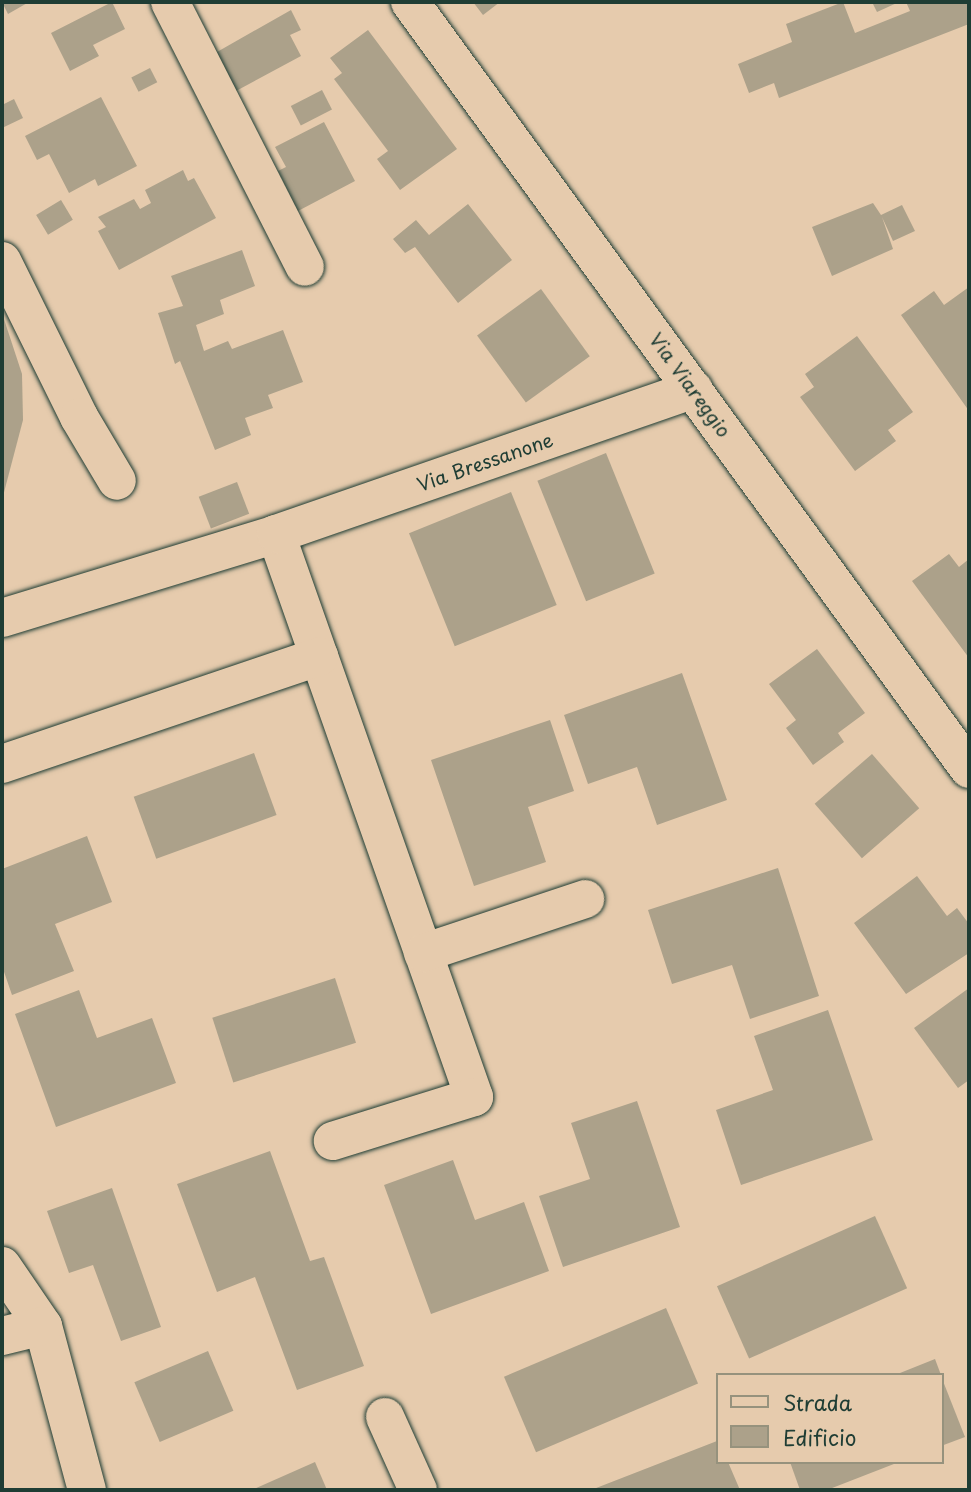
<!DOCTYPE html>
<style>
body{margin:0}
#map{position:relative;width:971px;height:1492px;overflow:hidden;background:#e6cbad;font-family:"Playpen Sans",sans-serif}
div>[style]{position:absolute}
.building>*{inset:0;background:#aca18a;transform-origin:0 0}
.roads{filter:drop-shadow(0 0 2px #1f3d34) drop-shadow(0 0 2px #1f3d34)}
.minor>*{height:38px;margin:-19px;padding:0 19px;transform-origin:19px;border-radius:19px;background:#e6cbad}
span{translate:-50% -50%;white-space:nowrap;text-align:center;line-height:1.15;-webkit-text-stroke:5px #e6cbad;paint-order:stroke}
.street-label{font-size:19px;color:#1f3d34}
.frame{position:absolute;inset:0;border:4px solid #1f3d34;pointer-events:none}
.legend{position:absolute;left:716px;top:1373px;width:228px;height:91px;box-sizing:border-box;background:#e6cbad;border:2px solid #96927d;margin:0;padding:9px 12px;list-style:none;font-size:21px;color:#1f3d34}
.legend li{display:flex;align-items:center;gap:14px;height:35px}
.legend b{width:35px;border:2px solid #96927d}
</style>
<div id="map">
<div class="building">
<div style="clip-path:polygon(2px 2px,29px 2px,8px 14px)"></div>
<div style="clip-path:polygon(112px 2px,125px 29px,93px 45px,99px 56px,70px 71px,51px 33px)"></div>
<div style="clip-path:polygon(473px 2px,500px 2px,483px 15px)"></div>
<div style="clip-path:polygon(843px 2px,855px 33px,910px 11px,906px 2px,969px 2px,969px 24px,779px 98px,774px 83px,749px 93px,738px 64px,792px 42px,786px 24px)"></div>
<div style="clip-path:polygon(872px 2px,899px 2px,877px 12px)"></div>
<div style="clip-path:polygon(291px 10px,301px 30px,290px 35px,301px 56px,236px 91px,217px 52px)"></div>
<div style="clip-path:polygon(368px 30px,457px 149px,400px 190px,377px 159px,388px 151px,334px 79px,342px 73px,330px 58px)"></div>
<div style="left:150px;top:68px;width:16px;height:21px;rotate:63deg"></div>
<div style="left:322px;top:90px;width:22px;height:35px;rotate:63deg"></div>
<div style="clip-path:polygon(101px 97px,137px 166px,98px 186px,95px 179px,69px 193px,49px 154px,37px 160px,25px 136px)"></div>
<div style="clip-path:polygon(14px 99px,23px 118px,2px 128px,2px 105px)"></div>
<div style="clip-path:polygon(324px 122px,355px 181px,298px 211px,278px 171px,286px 167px,275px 147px)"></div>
<div style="clip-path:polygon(183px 170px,188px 181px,194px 178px,216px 218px,119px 270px,98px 231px,106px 227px,98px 217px,134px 199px,140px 209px,151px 203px,145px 190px)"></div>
<div style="left:61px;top:200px;width:23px;height:29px;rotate:59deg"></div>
<div style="clip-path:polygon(873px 203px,881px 215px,902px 205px,915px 231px,893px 241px,882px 217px,893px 249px,832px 276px,812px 227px)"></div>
<div style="clip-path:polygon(468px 204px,512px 260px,458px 303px,415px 247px,405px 253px,393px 239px,416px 220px,429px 235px)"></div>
<div style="clip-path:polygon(242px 250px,255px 286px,220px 300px,224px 314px,196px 325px,204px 351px,228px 341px,232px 349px,283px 330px,303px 382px,268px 395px,273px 408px,245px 418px,251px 435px,215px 450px,180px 361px,175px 364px,158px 313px,183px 306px,171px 276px)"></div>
<div style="clip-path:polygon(969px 287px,969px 411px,901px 315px,934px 291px,944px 305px)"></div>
<div style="left:541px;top:289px;width:83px;height:79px;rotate:54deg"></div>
<div style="clip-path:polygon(2px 313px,22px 374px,23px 420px,2px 500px)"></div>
<div style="clip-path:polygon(857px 336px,913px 412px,888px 430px,896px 441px,855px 471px,800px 397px,814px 387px,805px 374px)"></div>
<div style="left:606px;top:453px;width:130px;height:74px;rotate:68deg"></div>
<div style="left:237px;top:482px;width:34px;height:41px;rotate:69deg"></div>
<div style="left:511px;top:492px;width:122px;height:110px;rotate:68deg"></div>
<div style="clip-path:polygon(949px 554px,959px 567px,969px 559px,969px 658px,912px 581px)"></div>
<div style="clip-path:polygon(817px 649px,865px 713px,838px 733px,844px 742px,813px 765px,786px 728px,796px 720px,769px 684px)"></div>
<div style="clip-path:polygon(682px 673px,727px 800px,657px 825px,637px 767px,588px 784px,564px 715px)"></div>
<div style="clip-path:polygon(550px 720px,574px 791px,528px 807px,546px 862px,474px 886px,431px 760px)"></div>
<div style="left:254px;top:753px;width:66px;height:128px;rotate:70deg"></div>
<div style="left:872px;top:754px;width:72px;height:76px;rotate:49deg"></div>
<div style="clip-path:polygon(87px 836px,112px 902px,55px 924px,74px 971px,12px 995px,2px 966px,2px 869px)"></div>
<div style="clip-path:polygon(778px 868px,819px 996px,750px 1019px,732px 965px,672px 984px,648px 910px)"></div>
<div style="clip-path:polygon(917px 876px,947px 916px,957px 908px,969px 924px,969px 953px,906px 994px,854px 923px)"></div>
<div style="left:335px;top:978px;width:68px;height:129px;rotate:72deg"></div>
<div style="clip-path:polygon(969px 988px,969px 1080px,958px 1088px,914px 1028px)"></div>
<div style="clip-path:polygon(79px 990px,97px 1038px,152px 1018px,176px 1083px,56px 1127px,15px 1014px)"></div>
<div style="clip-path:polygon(828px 1010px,873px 1140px,741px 1185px,716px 1110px,773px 1090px,754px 1036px)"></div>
<div style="clip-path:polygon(637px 1101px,680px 1227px,563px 1267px,539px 1196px,590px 1179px,571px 1123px)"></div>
<div style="clip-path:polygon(270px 1151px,310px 1261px,324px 1257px,364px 1366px,297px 1390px,255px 1277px,217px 1292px,177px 1184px)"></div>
<div style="clip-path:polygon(453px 1160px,475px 1220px,524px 1202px,549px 1271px,431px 1314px,384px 1185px)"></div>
<div style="clip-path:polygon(112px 1188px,161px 1327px,121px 1341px,93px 1265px,69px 1273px,47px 1211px)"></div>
<div style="left:875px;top:1216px;width:79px;height:173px;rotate:66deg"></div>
<div style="left:666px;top:1308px;width:82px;height:176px;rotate:67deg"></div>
<div style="left:208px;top:1351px;width:65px;height:80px;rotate:67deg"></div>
<div style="clip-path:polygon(935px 1359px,941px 1375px,895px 1375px)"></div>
<div style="clip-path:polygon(941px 1376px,965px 1437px,941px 1446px)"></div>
<div style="clip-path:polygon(717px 1441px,717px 1462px,728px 1462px,740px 1490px,591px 1490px)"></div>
<div style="clip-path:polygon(315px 1462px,327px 1490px,252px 1490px)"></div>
<div style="clip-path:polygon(790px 1462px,899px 1462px,827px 1490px,800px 1490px)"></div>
</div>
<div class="roads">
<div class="minor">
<div style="left:170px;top:2px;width:297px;rotate:63deg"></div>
<div style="left:410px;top:2px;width:949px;rotate:53.91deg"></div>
<div style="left:2px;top:261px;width:174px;rotate:63.7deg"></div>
<div style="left:79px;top:417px;width:74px;rotate:59.3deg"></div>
<div style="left:276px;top:534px;width:597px;rotate:70.62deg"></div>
<div style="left:474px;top:1097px;width:148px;rotate:162.7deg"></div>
<div style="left:2px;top:618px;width:287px;rotate:-17deg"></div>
<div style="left:276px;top:534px;width:442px;rotate:-19.1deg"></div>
<div style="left:2px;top:764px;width:335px;rotate:-18.7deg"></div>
<div style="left:423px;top:953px;width:171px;rotate:-18.4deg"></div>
<div style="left:2px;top:1266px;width:73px;rotate:55.7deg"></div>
<div style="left:43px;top:1326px;width:170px;rotate:75deg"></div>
<div style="left:2px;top:1336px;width:42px;rotate:-13.7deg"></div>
<div style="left:385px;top:1417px;width:80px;rotate:65.7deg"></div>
</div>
</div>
<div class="street-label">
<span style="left:690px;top:385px;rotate:54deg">Via Viareggio</span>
<span style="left:485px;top:462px;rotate:-19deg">Via Bressanone</span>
</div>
<div class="frame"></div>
<ul class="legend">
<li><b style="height:9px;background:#e6cbad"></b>Strada</li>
<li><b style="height:19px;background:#aca18a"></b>Edificio</li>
</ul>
</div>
